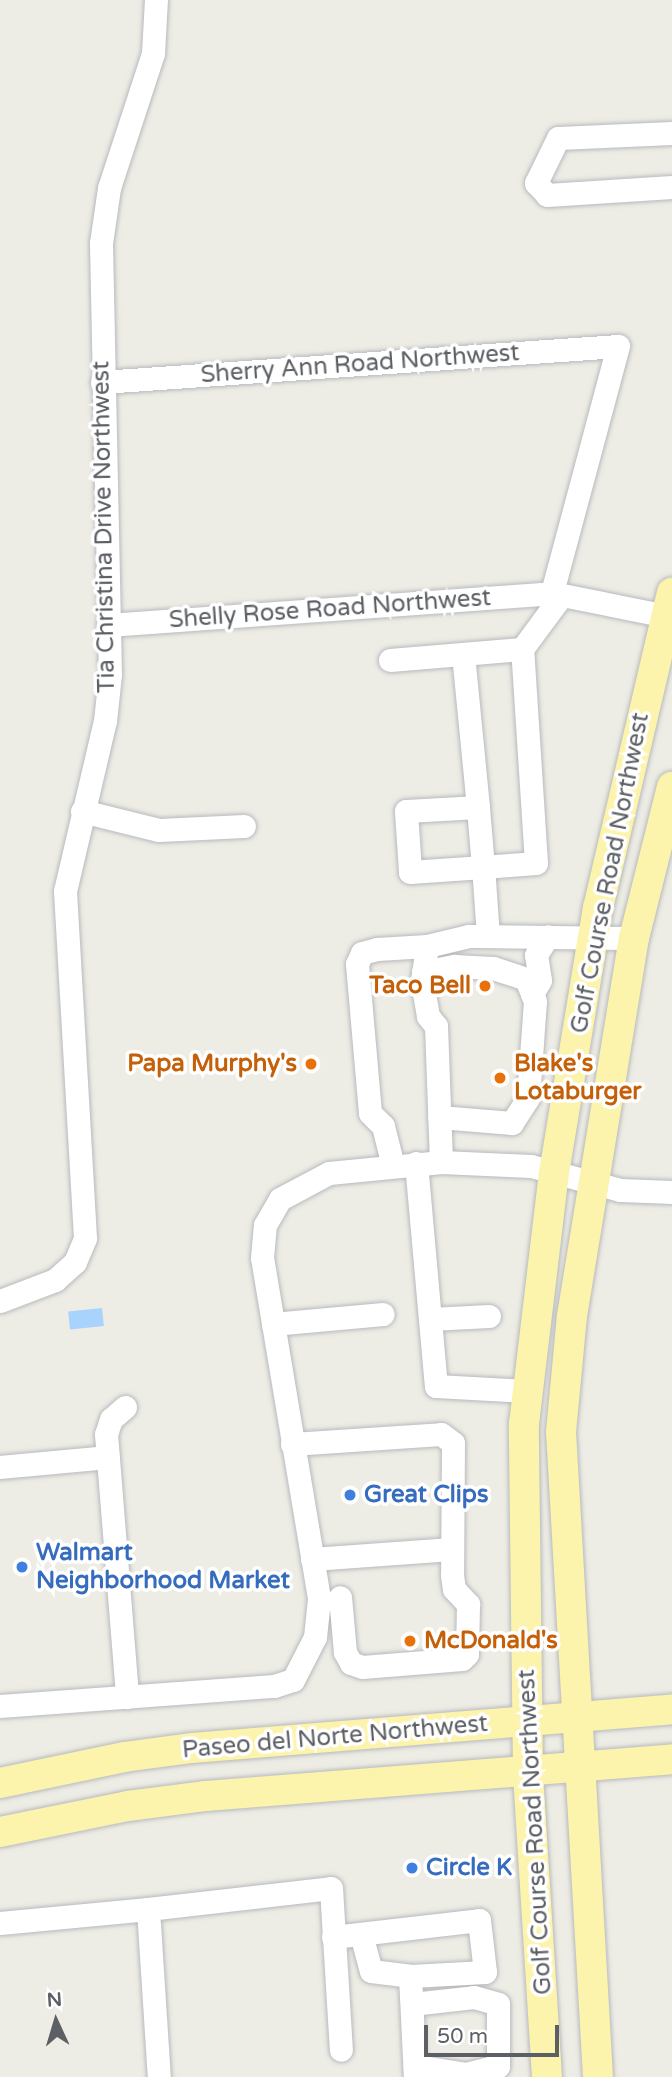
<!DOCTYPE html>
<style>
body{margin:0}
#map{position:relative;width:672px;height:2077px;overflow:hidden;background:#eeede5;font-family:"Varela Round",sans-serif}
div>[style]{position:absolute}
.water>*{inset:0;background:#a7d3fc;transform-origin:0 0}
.roads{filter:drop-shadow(0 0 2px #b7babe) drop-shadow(0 0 2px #b7babe)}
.minor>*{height:23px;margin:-11.5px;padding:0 11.5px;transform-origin:11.5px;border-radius:11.5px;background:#fff}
.major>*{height:30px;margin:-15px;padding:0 15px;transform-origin:15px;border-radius:15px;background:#fcf3ac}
.dots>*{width:19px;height:19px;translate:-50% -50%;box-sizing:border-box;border:4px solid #fff;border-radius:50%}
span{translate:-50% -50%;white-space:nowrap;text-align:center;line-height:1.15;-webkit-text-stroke:7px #fff;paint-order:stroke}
.street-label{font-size:24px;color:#5c6065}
.food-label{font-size:24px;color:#c56008;font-weight:700}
.right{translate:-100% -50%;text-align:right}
.left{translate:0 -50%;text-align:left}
.shop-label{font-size:24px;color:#366cbe;font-weight:700}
.north{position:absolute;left:21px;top:1986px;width:70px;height:70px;-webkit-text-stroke:5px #fff;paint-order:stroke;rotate:356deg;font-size:19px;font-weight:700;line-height:28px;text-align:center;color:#5c6065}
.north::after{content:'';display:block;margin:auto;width:24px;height:32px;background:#5c6065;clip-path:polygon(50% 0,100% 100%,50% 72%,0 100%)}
.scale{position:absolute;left:424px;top:2025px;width:135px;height:32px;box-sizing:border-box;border:4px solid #5c6065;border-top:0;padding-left:9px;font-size:21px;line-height:24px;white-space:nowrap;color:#5c6065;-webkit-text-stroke:5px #fff;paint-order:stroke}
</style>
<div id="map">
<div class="water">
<div style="left:102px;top:1308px;width:18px;height:34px;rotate:84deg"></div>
</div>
<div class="roads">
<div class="minor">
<div style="left:672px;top:133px;width:114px;rotate:177.5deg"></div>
<div style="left:558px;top:138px;width:50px;rotate:116.1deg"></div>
<div style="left:536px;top:183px;width:16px;rotate:47deg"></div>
<div style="left:547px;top:195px;width:125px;rotate:-3.7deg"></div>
<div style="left:102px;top:382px;width:517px;rotate:-3.99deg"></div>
<div style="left:618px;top:346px;width:256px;rotate:105deg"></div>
<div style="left:108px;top:625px;width:445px;rotate:-4.1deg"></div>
<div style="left:552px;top:593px;width:122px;rotate:11.3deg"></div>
<div style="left:463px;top:654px;width:154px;rotate:84.4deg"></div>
<div style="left:478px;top:807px;width:72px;rotate:176.8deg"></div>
<div style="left:406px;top:811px;width:61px;rotate:86.2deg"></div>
<div style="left:410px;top:872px;width:73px;rotate:-3.9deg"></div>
<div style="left:483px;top:867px;width:60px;rotate:-94.8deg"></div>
<div style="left:390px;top:660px;width:132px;rotate:-4.8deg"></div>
<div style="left:522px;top:649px;width:67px;rotate:-53.5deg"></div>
<div style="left:82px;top:811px;width:79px;rotate:13.9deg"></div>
<div style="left:159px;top:830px;width:85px;rotate:-2.7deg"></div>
<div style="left:488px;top:936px;width:69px;rotate:-94.1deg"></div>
<div style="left:483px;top:867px;width:53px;rotate:-4.3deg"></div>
<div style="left:536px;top:863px;width:214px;rotate:-93.7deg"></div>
<div style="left:423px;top:972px;width:32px;rotate:-11deg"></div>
<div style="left:454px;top:966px;width:39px;rotate:3deg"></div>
<div style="left:493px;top:968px;width:35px;rotate:18deg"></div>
<div style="left:526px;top:979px;width:24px;rotate:68deg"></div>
<div style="left:535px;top:1001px;width:97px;rotate:94.1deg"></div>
<div style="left:528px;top:1098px;width:30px;rotate:123deg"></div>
<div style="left:512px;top:1123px;width:73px;rotate:-175.3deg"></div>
<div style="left:532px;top:994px;width:16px;rotate:-60deg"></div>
<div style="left:540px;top:980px;width:25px;rotate:-99deg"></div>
<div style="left:536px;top:955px;width:22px;rotate:-58deg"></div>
<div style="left:441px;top:1162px;width:136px;rotate:-92.1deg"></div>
<div style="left:436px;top:1026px;width:13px;rotate:-129deg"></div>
<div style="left:428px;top:1016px;width:36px;rotate:-100deg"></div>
<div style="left:422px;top:981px;width:35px;rotate:-82deg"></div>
<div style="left:427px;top:946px;width:43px;rotate:-13.4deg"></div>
<div style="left:469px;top:936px;width:165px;rotate:0.7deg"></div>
<div style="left:416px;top:1163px;width:224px;rotate:84.9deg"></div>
<div style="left:436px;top:1386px;width:91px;rotate:3.1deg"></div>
<div style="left:393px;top:1166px;width:41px;rotate:-104deg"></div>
<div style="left:383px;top:1126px;width:18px;rotate:-135deg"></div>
<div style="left:370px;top:1113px;width:150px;rotate:-95deg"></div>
<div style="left:357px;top:964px;width:12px;rotate:-66deg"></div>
<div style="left:362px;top:953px;width:16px;rotate:-15deg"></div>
<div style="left:377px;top:949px;width:50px;rotate:-3.4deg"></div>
<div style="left:0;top:1301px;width:59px;rotate:-20.9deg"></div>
<div style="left:55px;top:1280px;width:27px;rotate:-42deg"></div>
<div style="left:75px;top:1262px;width:26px;rotate:-67deg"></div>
<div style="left:85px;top:1238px;width:348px;rotate:-93.3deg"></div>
<div style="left:65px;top:891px;width:175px;rotate:-76.8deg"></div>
<div style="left:105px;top:721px;width:47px;rotate:-83.9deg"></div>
<div style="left:110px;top:674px;width:431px;rotate:-91.2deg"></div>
<div style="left:101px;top:243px;width:56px;rotate:-81.7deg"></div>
<div style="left:109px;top:188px;width:142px;rotate:-71.9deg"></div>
<div style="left:153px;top:53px;width:53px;rotate:-86.8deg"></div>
<div style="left:430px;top:1319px;width:59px;rotate:-2.9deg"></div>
<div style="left:273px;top:1324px;width:110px;rotate:-5.2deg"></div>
<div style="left:125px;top:1407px;width:18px;rotate:139deg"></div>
<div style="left:111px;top:1419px;width:16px;rotate:108deg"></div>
<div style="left:106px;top:1434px;width:264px;rotate:85.4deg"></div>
<div style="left:292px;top:1444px;width:149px;rotate:-3.8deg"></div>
<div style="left:441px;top:1434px;width:15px;rotate:37deg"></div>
<div style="left:453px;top:1443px;width:132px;rotate:90.4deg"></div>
<div style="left:452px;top:1575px;width:14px;rotate:82deg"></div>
<div style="left:454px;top:1589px;width:21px;rotate:47deg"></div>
<div style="left:468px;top:1604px;width:50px;rotate:91.1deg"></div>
<div style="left:467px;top:1654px;width:7px;rotate:135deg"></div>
<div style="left:462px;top:1659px;width:100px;rotate:175.4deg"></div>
<div style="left:362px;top:1667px;width:12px;rotate:-160deg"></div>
<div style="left:351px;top:1663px;width:13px;rotate:-119deg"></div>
<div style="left:345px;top:1652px;width:55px;rotate:-95.2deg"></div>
<div style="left:0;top:1467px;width:108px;rotate:-5.3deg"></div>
<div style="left:312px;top:1559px;width:140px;rotate:-4.1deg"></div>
<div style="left:0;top:1706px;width:275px;rotate:-4.2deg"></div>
<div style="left:274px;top:1686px;width:20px;rotate:-18deg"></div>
<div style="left:293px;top:1680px;width:48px;rotate:-62.9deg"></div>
<div style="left:315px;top:1637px;width:39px;rotate:-84deg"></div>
<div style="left:319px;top:1598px;width:345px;rotate:-99.5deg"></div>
<div style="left:262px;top:1258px;width:33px;rotate:-85deg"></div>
<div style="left:265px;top:1225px;width:30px;rotate:-60deg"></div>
<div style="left:280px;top:1199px;width:55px;rotate:-28deg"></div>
<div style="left:329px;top:1173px;width:113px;rotate:-5.6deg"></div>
<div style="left:441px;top:1162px;width:90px;rotate:2.5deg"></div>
<div style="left:531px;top:1166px;width:92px;rotate:15.1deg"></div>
<div style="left:620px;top:1190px;width:52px;rotate:2.2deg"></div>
<div style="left:148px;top:1909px;width:184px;rotate:-6.5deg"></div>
<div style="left:331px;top:1888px;width:162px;rotate:86.5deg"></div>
<div style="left:0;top:1923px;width:149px;rotate:-5.4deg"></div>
<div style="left:148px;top:1909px;width:168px;rotate:86.3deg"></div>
<div style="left:361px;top:1934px;width:38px;rotate:75deg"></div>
<div style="left:371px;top:1971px;width:39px;rotate:7deg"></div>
<div style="left:333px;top:1937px;width:147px;rotate:-6.6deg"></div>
<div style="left:479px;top:1920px;width:52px;rotate:83.4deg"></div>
<div style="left:485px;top:1972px;width:75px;rotate:176.9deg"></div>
<div style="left:410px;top:1976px;width:101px;rotate:87.2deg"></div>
<div style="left:412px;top:2004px;width:62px;rotate:-6.4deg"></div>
<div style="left:474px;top:1997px;width:25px;rotate:16deg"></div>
<div style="left:498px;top:2004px;width:62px;rotate:90deg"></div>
<div style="left:498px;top:2066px;width:32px;rotate:166deg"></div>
<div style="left:467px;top:2074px;width:53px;rotate:-171.3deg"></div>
</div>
<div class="major">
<div style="left:0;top:1783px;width:127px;rotate:-11.8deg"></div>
<div style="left:124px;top:1757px;width:69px;rotate:-7.5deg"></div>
<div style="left:192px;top:1748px;width:482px;rotate:-4.6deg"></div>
<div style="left:0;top:1832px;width:131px;rotate:-11.5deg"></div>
<div style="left:128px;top:1806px;width:79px;rotate:-7.3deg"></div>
<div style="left:206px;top:1796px;width:467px;rotate:-4.5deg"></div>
<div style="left:547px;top:2077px;width:306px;rotate:-93.6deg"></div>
<div style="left:528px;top:1772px;width:348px;rotate:-90.7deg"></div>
<div style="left:524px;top:1424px;width:253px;rotate:-83.2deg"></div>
<div style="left:554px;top:1173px;width:269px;rotate:-80.6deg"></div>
<div style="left:598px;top:908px;width:324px;rotate:-76.8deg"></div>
<div style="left:598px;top:2077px;width:646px;rotate:-93.28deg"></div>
<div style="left:561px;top:1432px;width:117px;rotate:-84.6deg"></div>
<div style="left:572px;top:1316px;width:383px;rotate:-80.7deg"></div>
<div style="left:634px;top:938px;width:156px;rotate:-75.9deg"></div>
</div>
</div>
<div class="dots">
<div style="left:485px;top:986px;background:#e8710a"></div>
<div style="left:311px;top:1064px;background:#e8710a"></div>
<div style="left:500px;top:1078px;background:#e8710a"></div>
<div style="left:350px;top:1495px;background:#3f7fe0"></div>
<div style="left:22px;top:1567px;background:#3f7fe0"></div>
<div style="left:410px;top:1641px;background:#e8710a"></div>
<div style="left:412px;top:1868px;background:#3f7fe0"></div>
</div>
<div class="street-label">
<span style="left:360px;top:364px;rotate:-4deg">Sherry Ann Road Northwest</span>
<span style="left:104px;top:527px;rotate:-91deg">Tia Christina Drive Northwest</span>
<span style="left:330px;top:609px;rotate:-4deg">Shelly Rose Road Northwest</span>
<span style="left:610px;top:873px;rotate:-79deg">Golf Course Road Northwest</span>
<span style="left:335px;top:1737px;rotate:-5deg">Paseo del Norte Northwest</span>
<span style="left:535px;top:1832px;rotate:-93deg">Golf Course Road Northwest</span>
</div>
<div class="food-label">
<span class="right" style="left:471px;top:986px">Taco Bell</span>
<span class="right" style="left:297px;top:1064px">Papa Murphy's</span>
<span class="left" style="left:514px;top:1078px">Blake's<br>Lotaburger</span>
<span class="left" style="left:424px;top:1641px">McDonald's</span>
</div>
<div class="shop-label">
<span class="left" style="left:364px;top:1495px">Great Clips</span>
<span class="left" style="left:36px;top:1567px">Walmart<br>Neighborhood Market</span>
<span class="left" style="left:426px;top:1868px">Circle K</span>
</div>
<div class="north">N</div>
<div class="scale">50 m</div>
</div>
